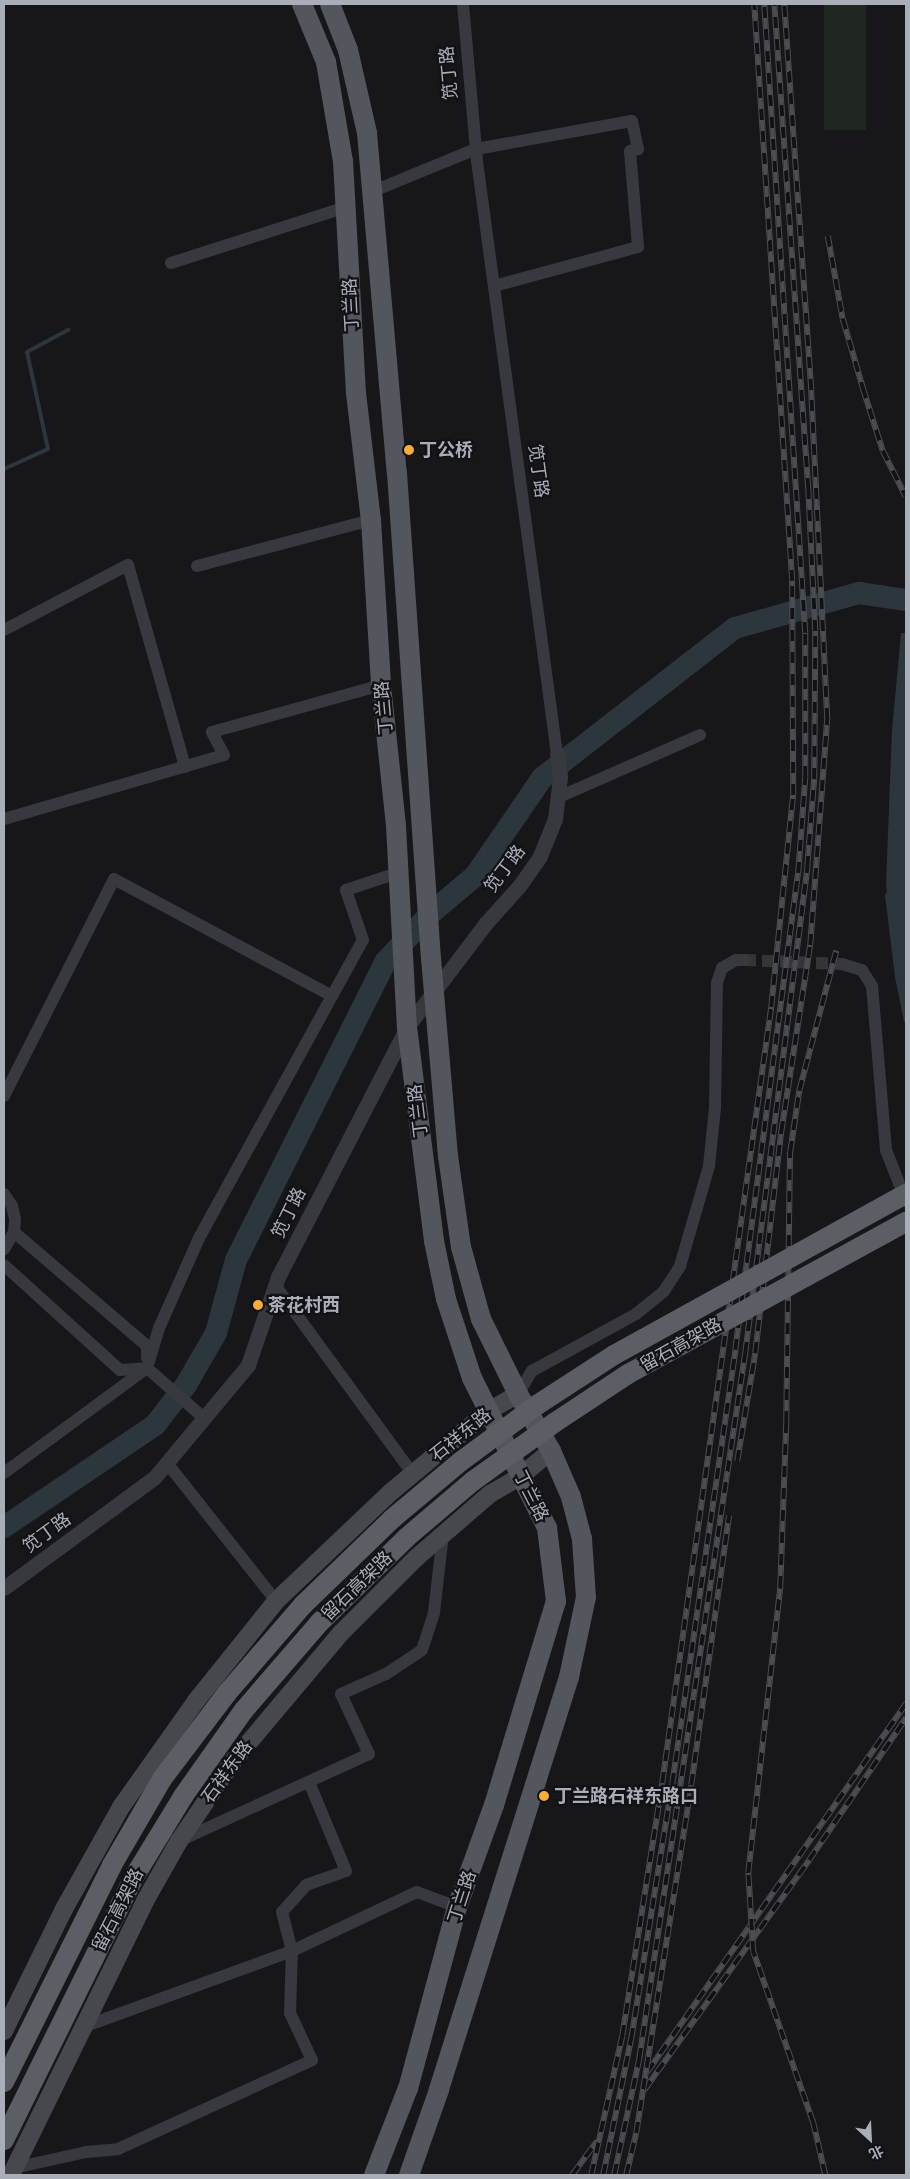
<!DOCTYPE html>
<meta charset="utf-8">
<style>
body{margin:0}
#map{position:relative;width:910px;height:2179px;overflow:hidden;background:#171719;font-family:"Archivo Narrow","Noto Sans SC",sans-serif}
div>[style]{position:absolute}
.green>*{inset:0;background:#1f2720;transform-origin:0 0}
.water>*{inset:0;background:#2c363d}
.stream>*{height:4px;margin:-2px;padding:0 2px;transform-origin:2px;border-radius:2px;background:#2c363d}
.river>*{height:22px;margin:-11px;padding:0 11px;transform-origin:11px;border-radius:11px;background:#2c363d}
.minor-tunnel>*{height:12px;margin-top:-6px;transform-origin:0;background:repeating-linear-gradient(90deg,#343539 0 12px,transparent 0 18px)}
.minor>*{height:12px;margin:-6px;padding:0 6px;transform-origin:6px;border-radius:6px;background:#38393e}
.tertiary>*{height:15px;margin:-7.5px;padding:0 7.5px;transform-origin:7.5px;border-radius:7.5px;background:#38393e}
.secondary>*{height:18px;margin:-9px;padding:0 9px;transform-origin:9px;border-radius:9px;background:#46484e}
.primary>*{height:20px;margin:-10px;padding:0 10px;transform-origin:10px;border-radius:10px;background:#54565d}
.rail>*{height:5.5px;margin-top:-2.75px;transform-origin:0;background:repeating-linear-gradient(90deg,#121214 0 11px,#4b4d53 0 22px);box-sizing:border-box;border-block:1px solid #4b4d53}
.trunk-bridge>*{height:20px;margin:-10px;padding:0 10px;transform-origin:10px;border-radius:10px;background:#5c5e66}
.dots>*{width:14px;height:14px;translate:-50% -50%;box-sizing:border-box;border:2px solid #121214;border-radius:50%}
span{translate:-50% -50%;white-space:nowrap;text-align:center;line-height:1.15;-webkit-text-stroke:4.5px #121214;paint-order:stroke}
.street-label{font-size:18px;color:#a9aeb9}
.poi-label{font-size:18px;color:#a9aeb9;font-weight:700}
.left{translate:0 -50%;text-align:left}
.frame{position:absolute;inset:0;border:5px solid #a9aeb9;pointer-events:none}
.north{position:absolute;left:845px;top:2114px;width:50px;height:50px;-webkit-text-stroke:4px #121214;paint-order:stroke;rotate:155deg;font-size:14px;font-weight:700;line-height:20px;text-align:center;color:#a9aeb9}
.north::after{content:'';display:block;margin:auto;width:18px;height:22px;background:#a9aeb9;clip-path:polygon(50% 0,100% 100%,50% 72%,0 100%)}
</style>
<div id="map">
<div class="green">
<div style="left:824px;top:4px;width:42px;height:126px"></div>
</div>
<div class="water">
<div style="clip-path:polygon(901px 633px,906px 633px,906px 1021px,897px 977px,886px 884px,892px 731px)"></div>
</div>
<div class="stream">
<div style="left:4px;top:469px;width:48px;rotate:-24.4deg"></div>
<div style="left:48px;top:449px;width:99px;rotate:-102.2deg"></div>
<div style="left:27px;top:352px;width:47px;rotate:-28.2deg"></div>
<div style="left:887px;top:895px;width:83px;rotate:83deg"></div>
<div style="left:897px;top:977px;width:45px;rotate:78.4deg"></div>
</div>
<div class="river">
<div style="left:4px;top:1527px;width:182px;rotate:-34deg"></div>
<div style="left:155px;top:1425px;width:51px;rotate:-52.2deg"></div>
<div style="left:186px;top:1385px;width:60px;rotate:-60deg"></div>
<div style="left:216px;top:1333px;width:76px;rotate:-74.7deg"></div>
<div style="left:236px;top:1260px;width:333px;rotate:-63.4deg"></div>
<div style="left:385px;top:962px;width:67px;rotate:-46.8deg"></div>
<div style="left:431px;top:913px;width:57px;rotate:-40.1deg"></div>
<div style="left:475px;top:876px;width:119px;rotate:-55.6deg"></div>
<div style="left:542px;top:778px;width:244px;rotate:-37.9deg"></div>
<div style="left:735px;top:628px;width:129px;rotate:-15.8deg"></div>
<div style="left:859px;top:593px;width:48px;rotate:8.5deg"></div>
</div>
<div class="minor-tunnel">
<div style="left:744px;top:960px;width:98px;rotate:2.3deg"></div>
</div>
<div class="minor">
<div style="left:463px;top:4px;width:158px;rotate:84.9deg"></div>
<div style="left:477px;top:161px;width:598px;rotate:82.32deg"></div>
<div style="left:371px;top:192px;width:113px;rotate:-22.3deg"></div>
<div style="left:476px;top:149px;width:158px;rotate:-10.2deg"></div>
<div style="left:632px;top:121px;width:29px;rotate:78deg"></div>
<div style="left:638px;top:149px;width:8px;rotate:166deg"></div>
<div style="left:630px;top:151px;width:96px;rotate:85.2deg"></div>
<div style="left:638px;top:247px;width:149px;rotate:164.8deg"></div>
<div style="left:171px;top:263px;width:184px;rotate:-17.7deg"></div>
<div style="left:197px;top:566px;width:180px;rotate:-14.8deg"></div>
<div style="left:4px;top:630px;width:140px;rotate:-27.7deg"></div>
<div style="left:128px;top:565px;width:210px;rotate:74.2deg"></div>
<div style="left:559px;top:797px;width:154px;rotate:-23.7deg"></div>
<div style="left:4px;top:819px;width:229px;rotate:-16.2deg"></div>
<div style="left:224px;top:755px;width:26px;rotate:-118deg"></div>
<div style="left:212px;top:732px;width:175px;rotate:-15.5deg"></div>
<div style="left:842px;top:964px;width:21px;rotate:17deg"></div>
<div style="left:862px;top:970px;width:19px;rotate:58deg"></div>
<div style="left:872px;top:986px;width:165px;rotate:85.1deg"></div>
<div style="left:886px;top:1150px;width:55px;rotate:68.6deg"></div>
<div style="left:4px;top:1096px;width:243px;rotate:-63.1deg"></div>
<div style="left:114px;top:879px;width:247px;rotate:28.2deg"></div>
<div style="left:4px;top:1194px;width:14px;rotate:56deg"></div>
<div style="left:12px;top:1206px;width:13px;rotate:77deg"></div>
<div style="left:15px;top:1219px;width:13px;rotate:94deg"></div>
<div style="left:14px;top:1232px;width:20px;rotate:120deg"></div>
<div style="left:14px;top:1232px;width:175px;rotate:40.6deg"></div>
<div style="left:147px;top:1346px;width:12px;rotate:90deg"></div>
<div style="left:4px;top:1265px;width:156px;rotate:42.2deg"></div>
<div style="left:120px;top:1370px;width:27px;rotate:-4deg"></div>
<div style="left:147px;top:1368px;width:77px;rotate:41.3deg"></div>
<div style="left:275px;top:1285px;width:234px;rotate:53.9deg"></div>
<div style="left:518px;top:1394px;width:27px;rotate:-59deg"></div>
<div style="left:532px;top:1371px;width:119px;rotate:-28.7deg"></div>
<div style="left:636px;top:1314px;width:36px;rotate:-39deg"></div>
<div style="left:664px;top:1291px;width:30px;rotate:-57deg"></div>
<div style="left:680px;top:1266px;width:104px;rotate:-73.8deg"></div>
<div style="left:709px;top:1166px;width:58px;rotate:-84.1deg"></div>
<div style="left:715px;top:1108px;width:125px;rotate:-89.1deg"></div>
<div style="left:717px;top:983px;width:16px;rotate:-72deg"></div>
<div style="left:722px;top:968px;width:16px;rotate:-30deg"></div>
<div style="left:736px;top:960px;width:8px"></div>
<div style="left:167px;top:1463px;width:176px;rotate:51.7deg"></div>
<div style="left:4px;top:1473px;width:177px;rotate:-36.3deg"></div>
<div style="left:147px;top:1368px;width:42px;rotate:-73.3deg"></div>
<div style="left:159px;top:1328px;width:98px;rotate:-66deg"></div>
<div style="left:199px;top:1238px;width:340px;rotate:-61.2deg"></div>
<div style="left:363px;top:940px;width:53px;rotate:-108.8deg"></div>
<div style="left:346px;top:890px;width:54px;rotate:-18.4deg"></div>
<div style="left:179px;top:1841px;width:209px;rotate:-24.6deg"></div>
<div style="left:369px;top:1754px;width:66px;rotate:-115deg"></div>
<div style="left:341px;top:1694px;width:49px;rotate:-24deg"></div>
<div style="left:386px;top:1674px;width:43px;rotate:-33.7deg"></div>
<div style="left:422px;top:1650px;width:40px;rotate:-72deg"></div>
<div style="left:434px;top:1612px;width:79px;rotate:-83.4deg"></div>
<div style="left:83px;top:2027px;width:222px;rotate:-20deg"></div>
<div style="left:292px;top:1951px;width:138px;rotate:-25.3deg"></div>
<div style="left:417px;top:1892px;width:43px;rotate:20.6deg"></div>
<div style="left:14px;top:2168px;width:74px;rotate:-12.5deg"></div>
<div style="left:86px;top:2152px;width:32px;rotate:-5deg"></div>
<div style="left:118px;top:2149px;width:213px;rotate:-24.6deg"></div>
<div style="left:312px;top:2060px;width:52px;rotate:-115.1deg"></div>
<div style="left:290px;top:2013px;width:62px;rotate:-88.2deg"></div>
<div style="left:292px;top:1951px;width:40px;rotate:-104.4deg"></div>
<div style="left:282px;top:1912px;width:36px;rotate:-48deg"></div>
<div style="left:306px;top:1885px;width:42px;rotate:-19.3deg"></div>
<div style="left:346px;top:1871px;width:96px;rotate:-112.6deg"></div>
</div>
<div class="tertiary">
<div style="left:4px;top:1588px;width:186px;rotate:-36.3deg"></div>
<div style="left:154px;top:1478px;width:147px;rotate:-50.2deg"></div>
<div style="left:248px;top:1365px;width:93px;rotate:-71.2deg"></div>
<div style="left:278px;top:1277px;width:281px;rotate:-62.7deg"></div>
<div style="left:407px;top:1027px;width:131px;rotate:-52.8deg"></div>
<div style="left:486px;top:923px;width:51px;rotate:-48.2deg"></div>
<div style="left:520px;top:885px;width:35px;rotate:-55deg"></div>
<div style="left:540px;top:856px;width:40px;rotate:-68deg"></div>
<div style="left:555px;top:819px;width:42px;rotate:-83.2deg"></div>
<div style="left:560px;top:777px;width:23px;rotate:-97deg"></div>
</div>
<div class="secondary">
<div style="left:4px;top:2031px;width:136px;rotate:-63.8deg"></div>
<div style="left:64px;top:1909px;width:117px;rotate:-60.8deg"></div>
<div style="left:121px;top:1807px;width:130px;rotate:-54.7deg"></div>
<div style="left:196px;top:1701px;width:128px;rotate:-51.3deg"></div>
<div style="left:276px;top:1601px;width:158px;rotate:-43.5deg"></div>
<div style="left:391px;top:1492px;width:125px;rotate:-39.8deg"></div>
<div style="left:487px;top:1412px;width:36px;rotate:-30deg"></div>
<div style="left:11px;top:2175px;width:305px;rotate:-63.9deg"></div>
<div style="left:145px;top:1901px;width:69px;rotate:-60.5deg"></div>
<div style="left:179px;top:1841px;width:98px;rotate:-55.8deg"></div>
<div style="left:234px;top:1760px;width:166px;rotate:-49.9deg"></div>
<div style="left:341px;top:1633px;width:106px;rotate:-45deg"></div>
<div style="left:416px;top:1558px;width:98px;rotate:-40.9deg"></div>
<div style="left:490px;top:1494px;width:36px;rotate:-30deg"></div>
<div style="left:521px;top:1476px;width:39px;rotate:-40deg"></div>
</div>
<div class="primary">
<div style="left:302px;top:4px;width:63px;rotate:67.5deg"></div>
<div style="left:326px;top:62px;width:100px;rotate:80.3deg"></div>
<div style="left:343px;top:161px;width:232px;rotate:86.8deg"></div>
<div style="left:356px;top:393px;width:128px;rotate:83.3deg"></div>
<div style="left:371px;top:520px;width:165px;rotate:86.5deg"></div>
<div style="left:381px;top:685px;width:142px;rotate:83.9deg"></div>
<div style="left:396px;top:826px;width:201px;rotate:86.9deg"></div>
<div style="left:407px;top:1027px;width:216px;rotate:82.8deg"></div>
<div style="left:434px;top:1241px;width:59px;rotate:78.3deg"></div>
<div style="left:446px;top:1299px;width:83px;rotate:71.8deg"></div>
<div style="left:472px;top:1378px;width:168px;rotate:63.4deg"></div>
<div style="left:547px;top:1528px;width:74px;rotate:83deg"></div>
<div style="left:556px;top:1601px;width:213px;rotate:106.9deg"></div>
<div style="left:494px;top:1805px;width:109px;rotate:109.9deg"></div>
<div style="left:457px;top:1907px;width:188px;rotate:105.1deg"></div>
<div style="left:408px;top:2088px;width:93px;rotate:111.3deg"></div>
<div style="left:330px;top:4px;width:49px;rotate:68.6deg"></div>
<div style="left:348px;top:50px;width:85px;rotate:77.1deg"></div>
<div style="left:367px;top:133px;width:341px;rotate:85deg"></div>
<div style="left:397px;top:473px;width:486px;rotate:86deg"></div>
<div style="left:431px;top:958px;width:199px;rotate:85.1deg"></div>
<div style="left:448px;top:1156px;width:92px;rotate:81.9deg"></div>
<div style="left:461px;top:1247px;width:75px;rotate:74.5deg"></div>
<div style="left:481px;top:1319px;width:84px;rotate:63.7deg"></div>
<div style="left:518px;top:1394px;width:66px;rotate:59.9deg"></div>
<div style="left:551px;top:1451px;width:50px;rotate:66.5deg"></div>
<div style="left:571px;top:1497px;width:43px;rotate:75.3deg"></div>
<div style="left:582px;top:1539px;width:58px;rotate:86.1deg"></div>
<div style="left:586px;top:1597px;width:82px;rotate:102deg"></div>
<div style="left:569px;top:1677px;width:433px;rotate:107.5deg"></div>
<div style="left:439px;top:2090px;width:90px;rotate:109.4deg"></div>
</div>
<div class="rail">
<div style="left:828px;top:236px;width:84px;rotate:79.8deg"></div>
<div style="left:843px;top:319px;width:72px;rotate:73.8deg"></div>
<div style="left:863px;top:388px;width:66px;rotate:72.4deg"></div>
<div style="left:883px;top:451px;width:51px;rotate:63.4deg"></div>
<div style="left:737px;top:1461px;width:109px;rotate:-80.5deg"></div>
<div style="left:755px;top:1353px;width:223px;rotate:-83.3deg"></div>
<div style="left:781px;top:1132px;width:189px;rotate:-81.2deg"></div>
<div style="left:810px;top:945px;width:227px;rotate:-85.7deg"></div>
<div style="left:827px;top:719px;width:329px;rotate:-92.8deg"></div>
<div style="left:811px;top:390px;width:387px;rotate:-94deg"></div>
<div style="left:647px;top:2072px;width:451px;rotate:-54.9deg"></div>
<div style="left:644px;top:2090px;width:283px;rotate:-54.3deg"></div>
<div style="left:809px;top:1860px;width:172px;rotate:-55.7deg"></div>
<div style="left:572px;top:2175px;width:42px;rotate:-53.7deg"></div>
<div style="left:591px;top:2175px;width:142px;rotate:-77.4deg"></div>
<div style="left:622px;top:2036px;width:256px;rotate:-81deg"></div>
<div style="left:662px;top:1783px;width:784px;rotate:-82deg"></div>
<div style="left:771px;top:1007px;width:213px;rotate:-84.1deg"></div>
<div style="left:793px;top:795px;width:214px;rotate:-90.3deg"></div>
<div style="left:792px;top:581px;width:578px;rotate:-93.77deg"></div>
<div style="left:603px;top:2175px;width:139px;rotate:-78.4deg"></div>
<div style="left:631px;top:2039px;width:258px;rotate:-80.9deg"></div>
<div style="left:672px;top:1784px;width:439px;rotate:-81.7deg"></div>
<div style="left:735px;top:1350px;width:481px;rotate:-82.5deg"></div>
<div style="left:798px;top:873px;width:96px;rotate:-85.8deg"></div>
<div style="left:805px;top:777px;width:144px;rotate:-90deg"></div>
<div style="left:805px;top:633px;width:630px;rotate:-93.73deg"></div>
<div style="left:614px;top:2175px;width:119px;rotate:-77.8deg"></div>
<div style="left:639px;top:2059px;width:714px;rotate:-81.46deg"></div>
<div style="left:745px;top:1353px;width:490px;rotate:-82.7deg"></div>
<div style="left:807px;top:867px;width:88px;rotate:-85.5deg"></div>
<div style="left:814px;top:779px;width:148px;rotate:-89.6deg"></div>
<div style="left:815px;top:631px;width:142px;rotate:-92.8deg"></div>
<div style="left:808px;top:489px;width:486px;rotate:-94deg"></div>
<div style="left:626px;top:2175px;width:43px;rotate:-76.6deg"></div>
<div style="left:636px;top:2133px;width:352px;rotate:-81deg"></div>
<div style="left:691px;top:1785px;width:272px;rotate:-82deg"></div>
<div style="left:825px;top:2175px;width:53px;rotate:-103deg"></div>
<div style="left:813px;top:2123px;width:181px;rotate:-109.3deg"></div>
<div style="left:753px;top:1952px;width:79px;rotate:-93.6deg"></div>
<div style="left:748px;top:1873px;width:288px;rotate:-83.6deg"></div>
<div style="left:780px;top:1587px;width:165px;rotate:-87.9deg"></div>
<div style="left:786px;top:1422px;width:270px;rotate:-89.2deg"></div>
<div style="left:790px;top:1152px;width:62px;rotate:-81.6deg"></div>
<div style="left:799px;top:1091px;width:145px;rotate:-75.2deg"></div>
</div>
<div class="trunk-bridge">
<div style="left:4px;top:2082px;width:242px;rotate:-63.5deg"></div>
<div style="left:112px;top:1865px;width:99px;rotate:-59.8deg"></div>
<div style="left:162px;top:1779px;width:108px;rotate:-52.9deg"></div>
<div style="left:227px;top:1693px;width:116px;rotate:-49.2deg"></div>
<div style="left:303px;top:1605px;width:124px;rotate:-44deg"></div>
<div style="left:392px;top:1519px;width:89px;rotate:-40deg"></div>
<div style="left:460px;top:1462px;width:96px;rotate:-36.5deg"></div>
<div style="left:537px;top:1405px;width:92px;rotate:-33deg"></div>
<div style="left:614px;top:1355px;width:333px;rotate:-28.9deg"></div>
<div style="left:4px;top:2140px;width:293px;rotate:-63.7deg"></div>
<div style="left:134px;top:1877px;width:96px;rotate:-58.6deg"></div>
<div style="left:184px;top:1795px;width:104px;rotate:-54.8deg"></div>
<div style="left:244px;top:1710px;width:115px;rotate:-49.2deg"></div>
<div style="left:319px;top:1623px;width:122px;rotate:-44.3deg"></div>
<div style="left:406px;top:1538px;width:88px;rotate:-40.4deg"></div>
<div style="left:473px;top:1481px;width:100px;rotate:-35.6deg"></div>
<div style="left:554px;top:1423px;width:89px;rotate:-33.5deg"></div>
<div style="left:628px;top:1374px;width:317px;rotate:-28.7deg"></div>
</div>
<div class="dots">
<div style="left:409px;top:450px;background:#f6af32"></div>
<div style="left:258px;top:1305px;background:#f6af32"></div>
<div style="left:544px;top:1796px;background:#f6af32"></div>
</div>
<div class="street-label">
<span style="left:449px;top:73px;rotate:-95deg">笕丁路</span>
<span style="left:351px;top:305px;rotate:-93deg">丁兰路</span>
<span style="left:538px;top:471px;rotate:82deg">笕丁路</span>
<span style="left:384px;top:708px;rotate:-95deg">丁兰路</span>
<span style="left:505px;top:869px;rotate:-53deg">笕丁路</span>
<span style="left:418px;top:1111px;rotate:-97deg">丁兰路</span>
<span style="left:289px;top:1213px;rotate:-64deg">笕丁路</span>
<span style="left:681px;top:1345px;rotate:-29deg">留石高架路</span>
<span style="left:461px;top:1435px;rotate:-39deg">石祥东路</span>
<span style="left:531px;top:1496px;rotate:63deg">丁兰路</span>
<span style="left:47px;top:1533px;rotate:-36deg">笕丁路</span>
<span style="left:357px;top:1586px;rotate:-44deg">留石高架路</span>
<span style="left:227px;top:1772px;rotate:-54deg">石祥东路</span>
<span style="left:462px;top:1897px;rotate:-72deg">丁兰路</span>
<span style="left:118px;top:1910px;rotate:-63deg">留石高架路</span>
</div>
<div class="poi-label">
<span class="left" style="left:419px;top:450px">丁公桥</span>
<span class="left" style="left:268px;top:1305px">茶花村西</span>
<span class="left" style="left:554px;top:1796px">丁兰路石祥东路口</span>
</div>
<div class="frame"></div>
<div class="north">北</div>
</div>
